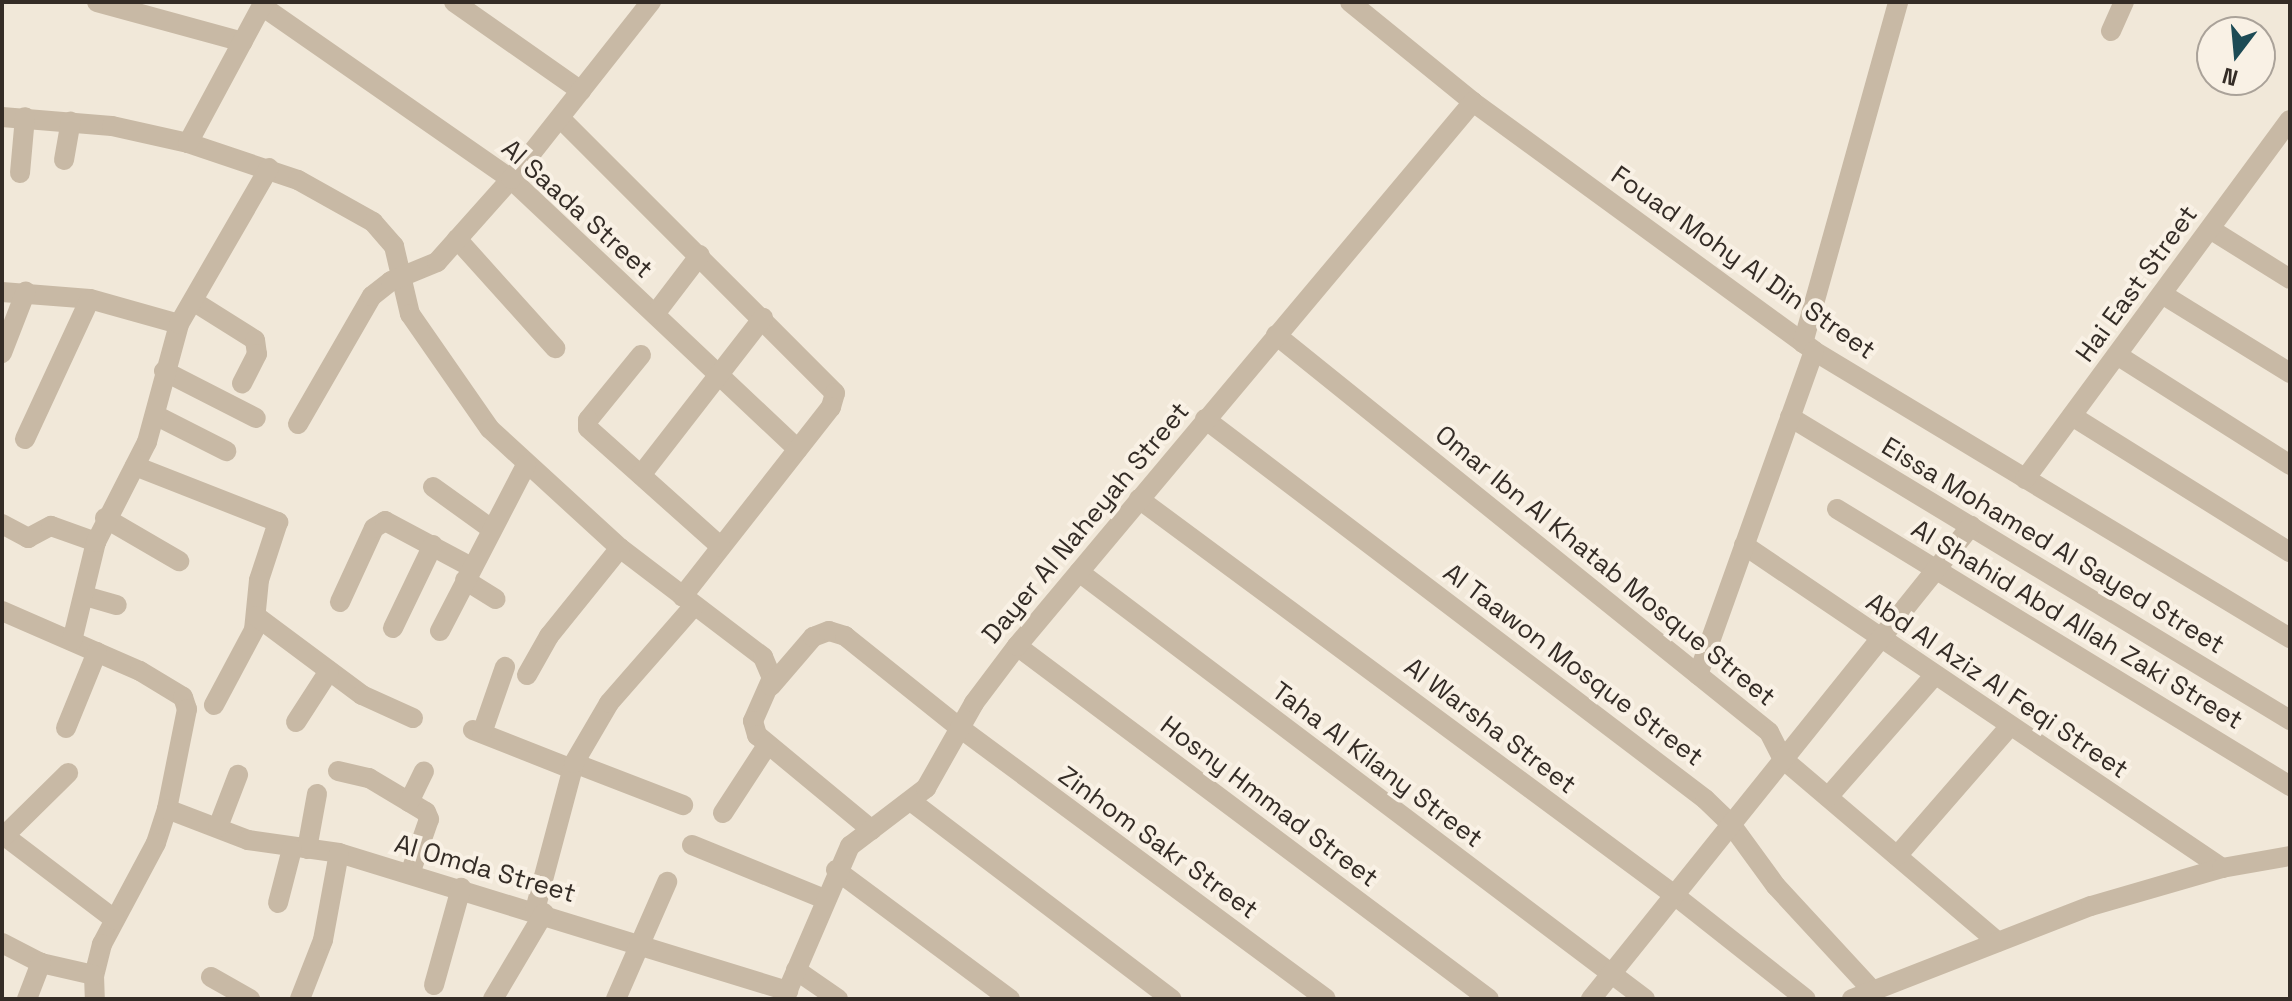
<!DOCTYPE html>
<style>
body{margin:0}
#map{position:relative;width:2292px;height:1001px;overflow:hidden;background:#f1e8d9;font-family:"Space Grotesk",sans-serif}
div>[style]{position:absolute}
.street>*{height:20px;margin:-10px;padding:0 10px;transform-origin:10px;border-radius:10px;background:#c8b9a5}
span{translate:-50% -50%;white-space:nowrap;text-align:center;line-height:1.15;-webkit-text-stroke:8px #f9f1e5;paint-order:stroke}
.street-label{font-size:26px;color:#342c26}
.frame{position:absolute;inset:0;border:4px solid #342c26;pointer-events:none}
.north{position:absolute;left:2196px;top:16px;width:80px;height:80px;box-sizing:border-box;background:#f9f1e5;border:2px solid #aaa299;border-radius:50%;rotate:196deg;font-size:22px;font-weight:700;line-height:32px;text-align:center;color:#342c26}
.north::after{content:'';display:block;margin:auto;width:28px;height:36px;background:#1d4b55;clip-path:polygon(50% 0,100% 100%,50% 72%,0 100%)}
</style>
<div id="map">
<div class="street">
<div style="left:97px;top:2px;width:151px;rotate:15.3deg"></div>
<div style="left:454px;top:2px;width:155px;rotate:35deg"></div>
<div style="left:1350px;top:2px;width:159px;rotate:39.1deg"></div>
<div style="left:1473px;top:102px;width:422px;rotate:36.1deg"></div>
<div style="left:1814px;top:351px;width:556px;rotate:31.09deg"></div>
<div style="left:262px;top:6px;width:303px;rotate:34.8deg"></div>
<div style="left:511px;top:179px;width:394px;rotate:43.3deg"></div>
<div style="left:2111px;top:31px;width:32px;rotate:-66deg"></div>
<div style="left:2px;top:117px;width:110px;rotate:4.7deg"></div>
<div style="left:112px;top:126px;width:78px;rotate:12.6deg"></div>
<div style="left:188px;top:143px;width:116px;rotate:18.6deg"></div>
<div style="left:298px;top:180px;width:86px;rotate:29.2deg"></div>
<div style="left:373px;top:222px;width:32px;rotate:49deg"></div>
<div style="left:394px;top:246px;width:70px;rotate:76.8deg"></div>
<div style="left:410px;top:314px;width:140px;rotate:55.2deg"></div>
<div style="left:490px;top:429px;width:176px;rotate:42.5deg"></div>
<div style="left:620px;top:548px;width:180px;rotate:37.3deg"></div>
<div style="left:763px;top:657px;width:23px;rotate:67deg"></div>
<div style="left:772px;top:678px;width:47px;rotate:113.8deg"></div>
<div style="left:753px;top:721px;width:15px;rotate:74deg"></div>
<div style="left:757px;top:735px;width:149px;rotate:39.6deg"></div>
<div style="left:560px;top:118px;width:389px;rotate:45deg"></div>
<div style="left:835px;top:393px;width:15px;rotate:106deg"></div>
<div style="left:831px;top:407px;width:241px;rotate:128.1deg"></div>
<div style="left:188px;top:143px;width:160px;rotate:-61.7deg"></div>
<div style="left:64px;top:160px;width:39px;rotate:-80deg"></div>
<div style="left:20px;top:173px;width:56px;rotate:-84.9deg"></div>
<div style="left:2210px;top:229px;width:94px;rotate:32deg"></div>
<div style="left:457px;top:239px;width:147px;rotate:48deg"></div>
<div style="left:2px;top:292px;width:88px;rotate:4.5deg"></div>
<div style="left:90px;top:299px;width:92px;rotate:15.7deg"></div>
<div style="left:2162px;top:294px;width:150px;rotate:31.7deg"></div>
<div style="left:193px;top:301px;width:73px;rotate:32.2deg"></div>
<div style="left:255px;top:340px;width:14px;rotate:82deg"></div>
<div style="left:257px;top:354px;width:33px;rotate:117deg"></div>
<div style="left:655px;top:314px;width:74px;rotate:-52.7deg"></div>
<div style="left:1276px;top:335px;width:633px;rotate:38.84deg"></div>
<div style="left:1769px;top:732px;width:30px;rotate:63deg"></div>
<div style="left:1783px;top:759px;width:282px;rotate:40.4deg"></div>
<div style="left:1803px;top:343px;width:354px;rotate:-74.4deg"></div>
<div style="left:2px;top:353px;width:66px;rotate:-68.8deg"></div>
<div style="left:641px;top:355px;width:84px;rotate:129.2deg"></div>
<div style="left:588px;top:420px;width:8px;rotate:90deg"></div>
<div style="left:588px;top:428px;width:178px;rotate:41.8deg"></div>
<div style="left:2117px;top:355px;width:205px;rotate:32.4deg"></div>
<div style="left:164px;top:371px;width:103px;rotate:27.1deg"></div>
<div style="left:155px;top:415px;width:80px;rotate:26.9deg"></div>
<div style="left:2072px;top:416px;width:257px;rotate:32deg"></div>
<div style="left:1790px;top:417px;width:585px;rotate:31.22deg"></div>
<div style="left:1205px;top:419px;width:628px;rotate:37.23deg"></div>
<div style="left:1705px;top:799px;width:35px;rotate:44deg"></div>
<div style="left:1730px;top:823px;width:78px;rotate:53.9deg"></div>
<div style="left:1776px;top:886px;width:143px;rotate:47.3deg"></div>
<div style="left:298px;top:424px;width:148px;rotate:-60deg"></div>
<div style="left:372px;top:296px;width:24px;rotate:-38deg"></div>
<div style="left:391px;top:281px;width:50px;rotate:-22.4deg"></div>
<div style="left:437px;top:262px;width:111px;rotate:-48.3deg"></div>
<div style="left:511px;top:179px;width:226px;rotate:-51.7deg"></div>
<div style="left:25px;top:439px;width:154px;rotate:-65.1deg"></div>
<div style="left:135px;top:466px;width:154px;rotate:21.4deg"></div>
<div style="left:278px;top:522px;width:61px;rotate:108.1deg"></div>
<div style="left:259px;top:580px;width:50px;rotate:95.7deg"></div>
<div style="left:254px;top:630px;width:85px;rotate:118.1deg"></div>
<div style="left:641px;top:475px;width:199px;rotate:-52.2deg"></div>
<div style="left:2025px;top:479px;width:446px;rotate:-53.6deg"></div>
<div style="left:433px;top:487px;width:70px;rotate:35.7deg"></div>
<div style="left:1139px;top:499px;width:664px;rotate:36.49deg"></div>
<div style="left:1673px;top:894px;width:169px;rotate:38.3deg"></div>
<div style="left:1837px;top:509px;width:531px;rotate:31.44deg"></div>
<div style="left:105px;top:518px;width:86px;rotate:30.2deg"></div>
<div style="left:2px;top:524px;width:30px;rotate:28deg"></div>
<div style="left:28px;top:538px;width:26px;rotate:-28deg"></div>
<div style="left:51px;top:526px;width:48px;rotate:19.6deg"></div>
<div style="left:1744px;top:545px;width:577px;rotate:34.05deg"></div>
<div style="left:1079px;top:572px;width:709px;rotate:37.03deg"></div>
<div style="left:465px;top:580px;width:36px;rotate:32deg"></div>
<div style="left:85px;top:596px;width:33px;rotate:16deg"></div>
<div style="left:340px;top:602px;width:81px;rotate:-65.3deg"></div>
<div style="left:374px;top:528px;width:13px;rotate:-32deg"></div>
<div style="left:385px;top:521px;width:98px;rotate:28.1deg"></div>
<div style="left:2px;top:611px;width:150px;rotate:23.5deg"></div>
<div style="left:140px;top:671px;width:50px;rotate:31.2deg"></div>
<div style="left:183px;top:697px;width:13px;rotate:72deg"></div>
<div style="left:187px;top:709px;width:102px;rotate:101.3deg"></div>
<div style="left:167px;top:809px;width:36px;rotate:108deg"></div>
<div style="left:156px;top:843px;width:115px;rotate:118.1deg"></div>
<div style="left:102px;top:944px;width:32px;rotate:104deg"></div>
<div style="left:94px;top:975px;width:24px;rotate:88deg"></div>
<div style="left:256px;top:616px;width:132px;rotate:36.7deg"></div>
<div style="left:362px;top:695px;width:56px;rotate:24.3deg"></div>
<div style="left:393px;top:628px;width:92px;rotate:-64.3deg"></div>
<div style="left:440px;top:631px;width:187px;rotate:-62.6deg"></div>
<div style="left:72px;top:641px;width:102px;rotate:-76.4deg"></div>
<div style="left:96px;top:542px;width:112px;rotate:-63deg"></div>
<div style="left:147px;top:442px;width:122px;rotate:-74.8deg"></div>
<div style="left:179px;top:324px;width:180px;rotate:-60deg"></div>
<div style="left:1017px;top:646px;width:589px;rotate:36.79deg"></div>
<div style="left:527px;top:675px;width:45px;rotate:-60.6deg"></div>
<div style="left:549px;top:636px;width:113px;rotate:-51.1deg"></div>
<div style="left:1698px;top:675px;width:344px;rotate:-70.3deg"></div>
<div style="left:771px;top:686px;width:65px;rotate:-49.4deg"></div>
<div style="left:813px;top:637px;width:17px;rotate:-21deg"></div>
<div style="left:829px;top:631px;width:17px;rotate:17deg"></div>
<div style="left:845px;top:636px;width:147px;rotate:38.7deg"></div>
<div style="left:960px;top:728px;width:455px;rotate:36.5deg"></div>
<div style="left:296px;top:722px;width:61px;rotate:-57.1deg"></div>
<div style="left:66px;top:728px;width:82px;rotate:-67.8deg"></div>
<div style="left:473px;top:730px;width:106px;rotate:21.5deg"></div>
<div style="left:482px;top:733px;width:70px;rotate:-70.8deg"></div>
<div style="left:574px;top:763px;width:117px;rotate:21.1deg"></div>
<div style="left:338px;top:771px;width:32px;rotate:13deg"></div>
<div style="left:369px;top:778px;width:66px;rotate:30.8deg"></div>
<div style="left:426px;top:812px;width:8px;rotate:67deg"></div>
<div style="left:429px;top:819px;width:58px;rotate:109.1deg"></div>
<div style="left:1828px;top:797px;width:161px;rotate:-48.8deg"></div>
<div style="left:409px;top:802px;width:34px;rotate:-64deg"></div>
<div style="left:912px;top:802px;width:326px;rotate:37.2deg"></div>
<div style="left:167px;top:809px;width:87px;rotate:20.9deg"></div>
<div style="left:248px;top:840px;width:92px;rotate:8.1deg"></div>
<div style="left:339px;top:853px;width:470px;rotate:17.1deg"></div>
<div style="left:723px;top:813px;width:82px;rotate:-56.9deg"></div>
<div style="left:218px;top:827px;width:56px;rotate:-69deg"></div>
<div style="left:2px;top:834px;width:141px;rotate:37.2deg"></div>
<div style="left:4px;top:836px;width:90px;rotate:-44.5deg"></div>
<div style="left:692px;top:845px;width:143px;rotate:22.2deg"></div>
<div style="left:307px;top:849px;width:56px;rotate:-79.7deg"></div>
<div style="left:1897px;top:856px;width:171px;rotate:-49deg"></div>
<div style="left:836px;top:870px;width:217px;rotate:36.6deg"></div>
<div style="left:278px;top:903px;width:56px;rotate:-75.5deg"></div>
<div style="left:535px;top:910px;width:152px;rotate:-75.1deg"></div>
<div style="left:574px;top:763px;width:69px;rotate:-59.7deg"></div>
<div style="left:609px;top:703px;width:129px;rotate:-48.8deg"></div>
<div style="left:2px;top:943px;width:44px;rotate:27.1deg"></div>
<div style="left:41px;top:963px;width:54px;rotate:12.8deg"></div>
<div style="left:796px;top:970px;width:51px;rotate:34.6deg"></div>
<div style="left:211px;top:977px;width:45px;rotate:29.4deg"></div>
<div style="left:434px;top:985px;width:101px;rotate:-74.4deg"></div>
<div style="left:27px;top:999px;width:39px;rotate:-69deg"></div>
<div style="left:300px;top:999px;width:63px;rotate:-68.7deg"></div>
<div style="left:323px;top:940px;width:88px;rotate:-79.6deg"></div>
<div style="left:493px;top:999px;width:100px;rotate:-59.3deg"></div>
<div style="left:616px;top:999px;width:128px;rotate:-66.4deg"></div>
<div style="left:784px;top:999px;width:167px;rotate:-66.7deg"></div>
<div style="left:850px;top:846px;width:96px;rotate:-37.3deg"></div>
<div style="left:926px;top:788px;width:98px;rotate:-60.5deg"></div>
<div style="left:974px;top:703px;width:71px;rotate:-53deg"></div>
<div style="left:1017px;top:646px;width:710px;rotate:-50.03deg"></div>
<div style="left:1591px;top:999px;width:607px;rotate:-51.22deg"></div>
<div style="left:1852px;top:999px;width:256px;rotate:-21.3deg"></div>
<div style="left:2091px;top:906px;width:136px;rotate:-16.2deg"></div>
<div style="left:2222px;top:868px;width:69px;rotate:-10deg"></div>
</div>
<div class="street-label">
<span style="left:577px;top:209px;rotate:42deg">Al Saada Street</span>
<span style="left:1743px;top:263px;rotate:35deg">Fouad Mohy Al Din Street</span>
<span style="left:2137px;top:284px;rotate:-54deg">Hai East Street</span>
<span style="left:1086px;top:523px;rotate:-50deg">Dayer Al Naheyah Street</span>
<span style="left:2053px;top:546px;rotate:31deg">Eissa Mohamed Al Sayed Street</span>
<span style="left:1605px;top:566px;rotate:39deg">Omar Ibn Al Khatab Mosque Street</span>
<span style="left:2077px;top:625px;rotate:31deg">Al Shahid Abd Allah Zaki Street</span>
<span style="left:1573px;top:665px;rotate:37deg">Al Taawon Mosque Street</span>
<span style="left:1997px;top:686px;rotate:34deg">Abd Al Aziz Al Feqi Street</span>
<span style="left:1490px;top:726px;rotate:37deg">Al Warsha Street</span>
<span style="left:1377px;top:765px;rotate:37deg">Taha Al Kilany Street</span>
<span style="left:1269px;top:802px;rotate:37deg">Hosny Hmmad Street</span>
<span style="left:1158px;top:843px;rotate:36deg">Zinhom Sakr Street</span>
<span style="left:485px;top:869px;rotate:16deg">Al Omda Street</span>
</div>
<div class="frame"></div>
<div class="north">N</div>
</div>
